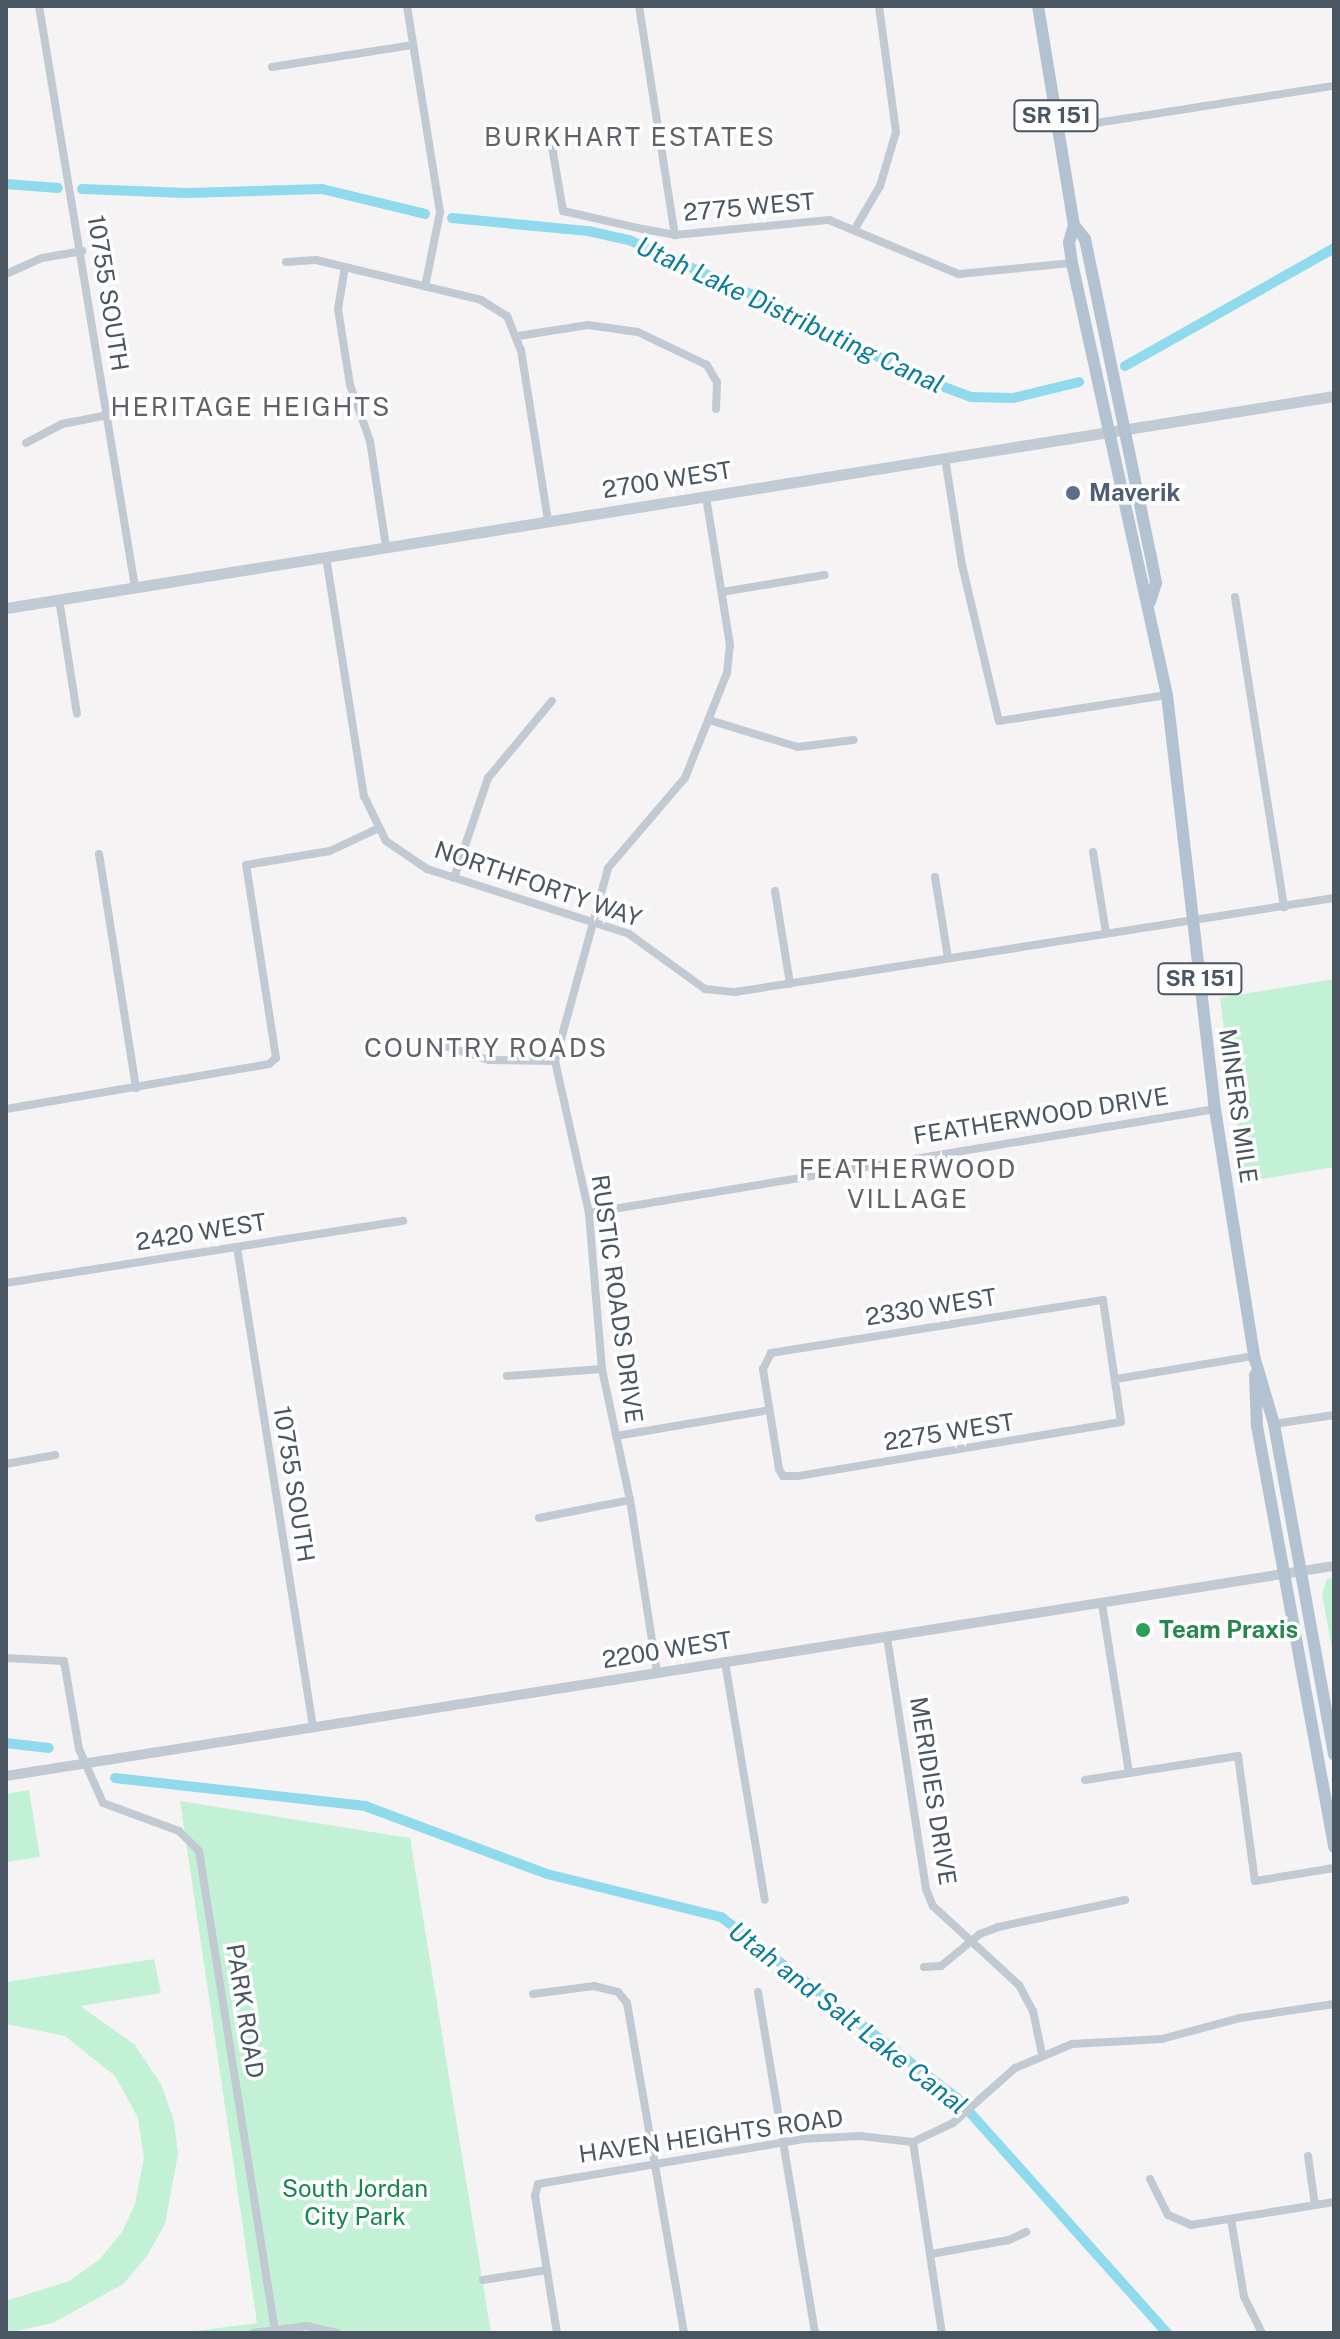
<!DOCTYPE html>
<style>
body{margin:0}
#map{position:relative;width:1340px;height:2339px;overflow:hidden;background:#f5f3f3;font-family:"Public Sans",sans-serif}
div>[style]{position:absolute}
.green>*{inset:0;background:#c3f1d5}
.canal>*{height:10px;margin:-5px;padding:0 5px;transform-origin:5px;border-radius:5px;background:#90daee}
.minor>*{height:8px;margin:-4px;padding:0 4px;transform-origin:4px;border-radius:4px;background:#c1cad2}
.tertiary>*{height:10px;margin:-5px;padding:0 5px;transform-origin:5px;border-radius:5px;background:#c1cad2}
.secondary>*{height:11px;margin:-5.5px;padding:0 5.5px;transform-origin:5.5px;border-radius:5.5px;background:#c1cbd6}
.primary>*{height:12px;margin:-6px;padding:0 6px;transform-origin:6px;border-radius:6px;background:#b3c2d1}
.dots>*{width:22px;height:22px;translate:-50% -50%;box-sizing:border-box;border:4px solid #fff;border-radius:50%}
span{translate:-50% -50%;white-space:nowrap;text-align:center;line-height:1.15;-webkit-text-stroke:7px #fff;paint-order:stroke}
.shield-label span{padding:2px 6px;background:#fff;border:2px solid;border-radius:6px;-webkit-text-stroke-width:0}
.shield-label{font-size:22px;color:#4a5661;font-weight:700}
.street-label{font-size:24px;color:#4a5661}
.service-label{font-size:24px;color:#4e5e75;font-weight:700}
.left{translate:0 -50%;text-align:left}
.leisure-label{font-size:24px;color:#27864d;font-weight:700}
.park-label{font-size:24px;color:#17864f}
.neighbourhood-label{font-size:26px;color:#5f6368;letter-spacing:2px}
.water-label{font-size:26px;color:#0c7c9b;font-style:italic}
.frame{position:absolute;inset:0;border:8px solid #4a5661;pointer-events:none}
</style>
<div id="map">
<div class="green">
<div style="clip-path:polygon(1334px 979px,1334px 1167px,1244px 1182px,1220px 998px)"></div>
<div style="clip-path:polygon(1334px 1578px,1334px 1653px,1333px 1653px,1322px 1594px,1327px 1579px)"></div>
<div style="clip-path:polygon(29px 1790px,40px 1857px,6px 1862px,6px 1794px)"></div>
<div style="clip-path:polygon(180px 1801px,410px 1838px,491px 2333px,179px 2333px,257px 2323px)"></div>
<div style="clip-path:polygon(154px 1959px,161px 1993px,80px 2006px,134px 2044px,161px 2084px,174px 2121px,178px 2154px,165px 2224px,147px 2256px,123px 2284px,53px 2323px,6px 2333px,6px 2301px,69px 2281px,99px 2260px,122px 2232px,135px 2204px,144px 2158px,138px 2118px,115px 2076px,65px 2036px,6px 2024px,6px 1982px)"></div>
</div>
<div class="canal">
<div style="left:6px;top:184px;width:52px;rotate:4.4deg"></div>
<div style="left:82px;top:189px;width:104px;rotate:2.2deg"></div>
<div style="left:186px;top:193px;width:136px;rotate:-1.7deg"></div>
<div style="left:322px;top:189px;width:106px;rotate:13.6deg"></div>
<div style="left:452px;top:218px;width:137px;rotate:5.5deg"></div>
<div style="left:588px;top:231px;width:42px;rotate:12.4deg"></div>
<div style="left:629px;top:240px;width:167px;rotate:24deg"></div>
<div style="left:782px;top:308px;width:155px;rotate:26.9deg"></div>
<div style="left:920px;top:378px;width:54px;rotate:20.4deg"></div>
<div style="left:971px;top:397px;width:42px;rotate:1.4deg"></div>
<div style="left:1013px;top:398px;width:68px;rotate:-13.6deg"></div>
<div style="left:1125px;top:366px;width:240px;rotate:-29.4deg"></div>
<div style="left:6px;top:1743px;width:43px;rotate:6.6deg"></div>
<div style="left:115px;top:1778px;width:252px;rotate:6.4deg"></div>
<div style="left:365px;top:1806px;width:194px;rotate:20.5deg"></div>
<div style="left:547px;top:1874px;width:179px;rotate:13.9deg"></div>
<div style="left:721px;top:1917px;width:296px;rotate:37.5deg"></div>
<div style="left:956px;top:2097px;width:317px;rotate:48.2deg"></div>
</div>
<div class="minor">
<div style="left:39px;top:6px;width:589px;rotate:80.62deg"></div>
<div style="left:407px;top:6px;width:209px;rotate:80.9deg"></div>
<div style="left:440px;top:212px;width:76px;rotate:101.3deg"></div>
<div style="left:639px;top:6px;width:232px;rotate:81.1deg"></div>
<div style="left:272px;top:67px;width:143px;rotate:-8.9deg"></div>
<div style="left:1058px;top:129px;width:279px;rotate:-8.9deg"></div>
<div style="left:552px;top:147px;width:65px;rotate:80.2deg"></div>
<div style="left:563px;top:211px;width:81px;rotate:12.8deg"></div>
<div style="left:642px;top:229px;width:34px;rotate:10deg"></div>
<div style="left:675px;top:235px;width:155px;rotate:-5.6deg"></div>
<div style="left:829px;top:220px;width:141px;rotate:22.6deg"></div>
<div style="left:959px;top:274px;width:114px;rotate:-5.6deg"></div>
<div style="left:856px;top:227px;width:48px;rotate:-59.7deg"></div>
<div style="left:880px;top:186px;width:56px;rotate:-73.5deg"></div>
<div style="left:896px;top:132px;width:127px;rotate:-97.7deg"></div>
<div style="left:286px;top:262px;width:30px;rotate:-4deg"></div>
<div style="left:316px;top:260px;width:170px;rotate:13.6deg"></div>
<div style="left:481px;top:300px;width:31px;rotate:32deg"></div>
<div style="left:507px;top:316px;width:37px;rotate:68deg"></div>
<div style="left:521px;top:350px;width:173px;rotate:81deg"></div>
<div style="left:345px;top:267px;width:43px;rotate:99.5deg"></div>
<div style="left:338px;top:309px;width:77px;rotate:81deg"></div>
<div style="left:350px;top:385px;width:59px;rotate:70.3deg"></div>
<div style="left:370px;top:441px;width:107px;rotate:81.4deg"></div>
<div style="left:6px;top:274px;width:39px;rotate:-24deg"></div>
<div style="left:42px;top:258px;width:41px;rotate:-9.9deg"></div>
<div style="left:518px;top:336px;width:71px;rotate:-8.9deg"></div>
<div style="left:588px;top:325px;width:50px;rotate:8deg"></div>
<div style="left:638px;top:332px;width:76px;rotate:25.6deg"></div>
<div style="left:707px;top:365px;width:20px;rotate:60deg"></div>
<div style="left:717px;top:382px;width:27px;rotate:92deg"></div>
<div style="left:26px;top:443px;width:41px;rotate:-27.8deg"></div>
<div style="left:62px;top:424px;width:47px;rotate:-11.1deg"></div>
<div style="left:945px;top:458px;width:108px;rotate:81deg"></div>
<div style="left:962px;top:565px;width:160px;rotate:76.7deg"></div>
<div style="left:999px;top:721px;width:170px;rotate:-8.8deg"></div>
<div style="left:326px;top:557px;width:242px;rotate:81deg"></div>
<div style="left:364px;top:796px;width:50px;rotate:63.9deg"></div>
<div style="left:386px;top:841px;width:50px;rotate:34.3deg"></div>
<div style="left:427px;top:869px;width:212px;rotate:17.8deg"></div>
<div style="left:629px;top:934px;width:94px;rotate:35.9deg"></div>
<div style="left:705px;top:989px;width:30px;rotate:6deg"></div>
<div style="left:735px;top:992px;width:606px;rotate:-8.92deg"></div>
<div style="left:722px;top:592px;width:104px;rotate:-9.4deg"></div>
<div style="left:1235px;top:597px;width:314px;rotate:81deg"></div>
<div style="left:59px;top:599px;width:116px;rotate:81.1deg"></div>
<div style="left:709px;top:720px;width:93px;rotate:16.9deg"></div>
<div style="left:798px;top:747px;width:56px;rotate:-7.1deg"></div>
<div style="left:1093px;top:852px;width:82px;rotate:80.9deg"></div>
<div style="left:99px;top:854px;width:237px;rotate:81deg"></div>
<div style="left:935px;top:877px;width:82px;rotate:80.9deg"></div>
<div style="left:454px;top:878px;width:106px;rotate:-71.2deg"></div>
<div style="left:488px;top:778px;width:100px;rotate:-50.3deg"></div>
<div style="left:775px;top:891px;width:94px;rotate:80.8deg"></div>
<div style="left:445px;top:1046px;width:46px;rotate:17.7deg"></div>
<div style="left:489px;top:1060px;width:66px;rotate:0.9deg"></div>
<div style="left:6px;top:1109px;width:267px;rotate:-9.7deg"></div>
<div style="left:269px;top:1064px;width:9px;rotate:-41deg"></div>
<div style="left:276px;top:1058px;width:195px;rotate:-98.8deg"></div>
<div style="left:246px;top:865px;width:85px;rotate:-9.5deg"></div>
<div style="left:330px;top:851px;width:52px;rotate:-25.1deg"></div>
<div style="left:589px;top:1213px;width:635px;rotate:-9.43deg"></div>
<div style="left:237px;top:1247px;width:486px;rotate:81deg"></div>
<div style="left:6px;top:1283px;width:402px;rotate:-8.9deg"></div>
<div style="left:1103px;top:1300px;width:123px;rotate:81.6deg"></div>
<div style="left:1121px;top:1422px;width:328px;rotate:170.5deg"></div>
<div style="left:797px;top:1476px;width:14px;rotate:180deg"></div>
<div style="left:783px;top:1476px;width:8px;rotate:-120deg"></div>
<div style="left:779px;top:1469px;width:101px;rotate:-99.1deg"></div>
<div style="left:763px;top:1369px;width:18px;rotate:-63deg"></div>
<div style="left:771px;top:1353px;width:336px;rotate:-9.1deg"></div>
<div style="left:507px;top:1376px;width:95px;rotate:-4.2deg"></div>
<div style="left:1116px;top:1379px;width:140px;rotate:-9.5deg"></div>
<div style="left:1274px;top:1424px;width:61px;rotate:-8.5deg"></div>
<div style="left:616px;top:1436px;width:155px;rotate:-9.6deg"></div>
<div style="left:6px;top:1464px;width:50px;rotate:-10.4deg"></div>
<div style="left:539px;top:1518px;width:93px;rotate:-11.2deg"></div>
<div style="left:1102px;top:1604px;width:171px;rotate:80.9deg"></div>
<div style="left:887px;top:1637px;width:255px;rotate:81.2deg"></div>
<div style="left:926px;top:1889px;width:18px;rotate:68deg"></div>
<div style="left:933px;top:1906px;width:117px;rotate:42.6deg"></div>
<div style="left:1019px;top:1985px;width:30px;rotate:62deg"></div>
<div style="left:1033px;top:2011px;width:44px;rotate:78.2deg"></div>
<div style="left:6px;top:1658px;width:58px;rotate:3deg"></div>
<div style="left:64px;top:1661px;width:89px;rotate:80.3deg"></div>
<div style="left:79px;top:1749px;width:59px;rotate:66deg"></div>
<div style="left:103px;top:1803px;width:81px;rotate:20.2deg"></div>
<div style="left:179px;top:1831px;width:28px;rotate:45deg"></div>
<div style="left:199px;top:1851px;width:484px;rotate:81deg"></div>
<div style="left:725px;top:1662px;width:241px;rotate:80.5deg"></div>
<div style="left:657px;top:1672px;width:174px;rotate:-98.9deg"></div>
<div style="left:630px;top:1500px;width:134px;rotate:-102.1deg"></div>
<div style="left:602px;top:1369px;width:157px;rotate:-94.8deg"></div>
<div style="left:589px;top:1213px;width:156px;rotate:-102.6deg"></div>
<div style="left:555px;top:1061px;width:200px;rotate:-74.6deg"></div>
<div style="left:608px;top:868px;width:118px;rotate:-49.5deg"></div>
<div style="left:685px;top:778px;width:113px;rotate:-68.2deg"></div>
<div style="left:727px;top:673px;width:28px;rotate:-84deg"></div>
<div style="left:730px;top:645px;width:151px;rotate:-99.2deg"></div>
<div style="left:1085px;top:1780px;width:155px;rotate:-8.9deg"></div>
<div style="left:1238px;top:1756px;width:126px;rotate:82.3deg"></div>
<div style="left:1255px;top:1881px;width:80px;rotate:-9.3deg"></div>
<div style="left:924px;top:1967px;width:17px;rotate:-3deg"></div>
<div style="left:941px;top:1966px;width:50px;rotate:-39.4deg"></div>
<div style="left:980px;top:1934px;width:19px;rotate:-21deg"></div>
<div style="left:998px;top:1927px;width:130px;rotate:-12deg"></div>
<div style="left:758px;top:1992px;width:346px;rotate:80.5deg"></div>
<div style="left:533px;top:1994px;width:62px;rotate:-7.5deg"></div>
<div style="left:594px;top:1986px;width:25px;rotate:14deg"></div>
<div style="left:618px;top:1992px;width:14px;rotate:51deg"></div>
<div style="left:627px;top:2003px;width:335px;rotate:80.2deg"></div>
<div style="left:913px;top:2142px;width:193px;rotate:81.4deg"></div>
<div style="left:1308px;top:2156px;width:49px;rotate:81.9deg"></div>
<div style="left:1150px;top:2179px;width:40px;rotate:63.4deg"></div>
<div style="left:1168px;top:2215px;width:25px;rotate:23deg"></div>
<div style="left:1191px;top:2225px;width:145px;rotate:-9.1deg"></div>
<div style="left:1231px;top:2219px;width:79px;rotate:80.5deg"></div>
<div style="left:1244px;top:2297px;width:40px;rotate:63.4deg"></div>
<div style="left:931px;top:2254px;width:79px;rotate:-10.2deg"></div>
<div style="left:1009px;top:2240px;width:19px;rotate:-25deg"></div>
<div style="left:483px;top:2280px;width:65px;rotate:-8.9deg"></div>
<div style="left:253px;top:2333px;width:54px;rotate:-7.4deg"></div>
<div style="left:307px;top:2326px;width:31px;rotate:13deg"></div>
<div style="left:557px;top:2333px;width:139px;rotate:-99.1deg"></div>
<div style="left:535px;top:2196px;width:12px;rotate:-76deg"></div>
<div style="left:538px;top:2184px;width:269px;rotate:-9.6deg"></div>
<div style="left:803px;top:2139px;width:57px;rotate:-3deg"></div>
<div style="left:860px;top:2136px;width:53px;rotate:6.5deg"></div>
<div style="left:913px;top:2142px;width:44px;rotate:-25.4deg"></div>
<div style="left:953px;top:2123px;width:83px;rotate:-41.6deg"></div>
<div style="left:1015px;top:2068px;width:62px;rotate:-22.8deg"></div>
<div style="left:1072px;top:2044px;width:90px;rotate:-3.2deg"></div>
<div style="left:1162px;top:2039px;width:81px;rotate:-15.1deg"></div>
<div style="left:1240px;top:2018px;width:95px;rotate:-8.5deg"></div>
</div>
<div class="tertiary">
<div style="left:6px;top:1776px;width:1345px;rotate:-8.99deg"></div>
</div>
<div class="secondary">
<div style="left:6px;top:608px;width:1345px;rotate:-9.07deg"></div>
</div>
<div class="primary">
<div style="left:1038px;top:6px;width:222px;rotate:80.7deg"></div>
<div style="left:1074px;top:225px;width:18px;rotate:106deg"></div>
<div style="left:1069px;top:242px;width:21px;rotate:82deg"></div>
<div style="left:1072px;top:263px;width:442px;rotate:77.6deg"></div>
<div style="left:1167px;top:695px;width:417px;rotate:83.4deg"></div>
<div style="left:1215px;top:1109px;width:250px;rotate:81deg"></div>
<div style="left:1254px;top:1356px;width:71px;rotate:73.6deg"></div>
<div style="left:1274px;top:1424px;width:336px;rotate:79.7deg"></div>
<div style="left:1074px;top:225px;width:18px;rotate:52deg"></div>
<div style="left:1085px;top:239px;width:320px;rotate:78.3deg"></div>
<div style="left:1150px;top:552px;width:32px;rotate:79deg"></div>
<div style="left:1156px;top:583px;width:20px;rotate:108deg"></div>
<div style="left:1255px;top:1375px;width:51px;rotate:87.8deg"></div>
<div style="left:1257px;top:1426px;width:428px;rotate:79.6deg"></div>
</div>
<div class="dots">
<div style="left:1073px;top:493px;background:#5c6f8a"></div>
<div style="left:1143px;top:1630px;background:#2e9e5b"></div>
</div>
<div class="shield-label">
<span style="left:1056px;top:116px">SR 151</span>
<span style="left:1200px;top:979px">SR 151</span>
</div>
<div class="street-label">
<span style="left:749px;top:207px;rotate:-5deg">2775 WEST</span>
<span style="left:108px;top:293px;rotate:81deg">10755 SOUTH</span>
<span style="left:667px;top:480px;rotate:-9deg">2700 WEST</span>
<span style="left:538px;top:884px;rotate:19deg">NORTHFORTY WAY</span>
<span style="left:1238px;top:1106px;rotate:82deg">MINERS MILE</span>
<span style="left:1041px;top:1116px;rotate:-9deg">FEATHERWOOD DRIVE</span>
<span style="left:201px;top:1232px;rotate:-9deg">2420 WEST</span>
<span style="left:617px;top:1299px;rotate:82deg">RUSTIC ROADS DRIVE</span>
<span style="left:931px;top:1307px;rotate:-9deg">2330 WEST</span>
<span style="left:949px;top:1432px;rotate:-9deg">2275 WEST</span>
<span style="left:294px;top:1484px;rotate:81deg">10755 SOUTH</span>
<span style="left:667px;top:1650px;rotate:-9deg">2200 WEST</span>
<span style="left:933px;top:1791px;rotate:81deg">MERIDIES DRIVE</span>
<span style="left:245px;top:2011px;rotate:81deg">PARK ROAD</span>
<span style="left:711px;top:2136px;rotate:-8deg">HAVEN HEIGHTS ROAD</span>
</div>
<div class="service-label">
<span class="left" style="left:1089px;top:493px">Maverik</span>
</div>
<div class="leisure-label">
<span class="left" style="left:1159px;top:1630px">Team Praxis</span>
</div>
<div class="park-label">
<span style="left:355px;top:2203px">South Jordan<br>City Park</span>
</div>
<div class="neighbourhood-label">
<span style="left:630px;top:137px">BURKHART ESTATES</span>
<span style="left:251px;top:407px">HERITAGE HEIGHTS</span>
<span style="left:486px;top:1048px">COUNTRY ROADS</span>
<span style="left:908px;top:1184px">FEATHERWOOD<br>VILLAGE</span>
</div>
<div class="water-label">
<span style="left:790px;top:315px;rotate:25deg">Utah Lake Distributing Canal</span>
<span style="left:848px;top:2018px;rotate:38deg">Utah and Salt Lake Canal</span>
</div>
<div class="frame"></div>
</div>
